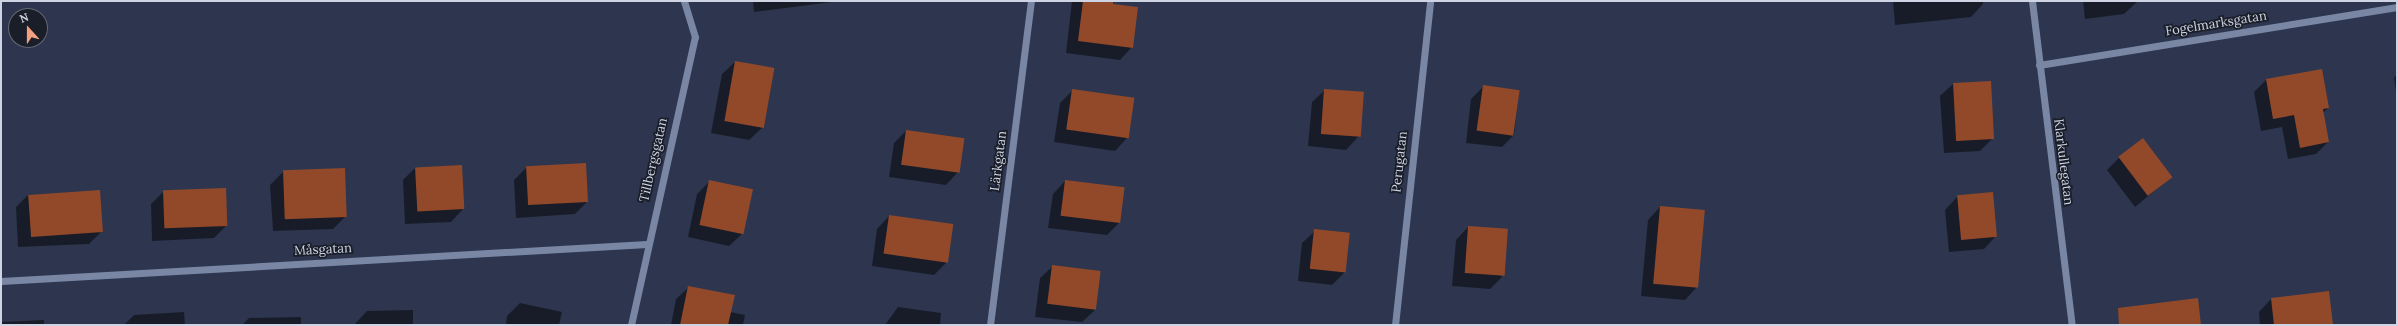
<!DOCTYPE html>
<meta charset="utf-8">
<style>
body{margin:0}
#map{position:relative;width:2398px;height:326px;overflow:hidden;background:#2d364e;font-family:Lora,serif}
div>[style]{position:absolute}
.shadow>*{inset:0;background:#0007}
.building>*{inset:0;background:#924929;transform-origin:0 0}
.minor>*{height:7px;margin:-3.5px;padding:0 3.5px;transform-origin:3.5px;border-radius:3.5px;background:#7987a5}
span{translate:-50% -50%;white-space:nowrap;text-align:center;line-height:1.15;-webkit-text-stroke:3.5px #1a1e29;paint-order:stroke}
.street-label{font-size:13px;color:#ced4e3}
.frame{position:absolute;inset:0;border:2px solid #ced4e3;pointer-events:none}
.north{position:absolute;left:8px;top:8px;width:40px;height:40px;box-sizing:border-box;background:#1a1e29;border:1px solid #626773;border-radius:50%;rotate:339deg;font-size:11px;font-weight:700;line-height:16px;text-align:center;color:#ced4e3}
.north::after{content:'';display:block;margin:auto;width:14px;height:18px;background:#f2a07f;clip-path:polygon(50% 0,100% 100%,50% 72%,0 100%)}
</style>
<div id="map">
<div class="shadow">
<div style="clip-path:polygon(753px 1px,840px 1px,754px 12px)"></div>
<div style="clip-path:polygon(1072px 1px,1112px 1px,1132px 47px,1120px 60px,1066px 53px)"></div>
<div style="clip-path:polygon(1893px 1px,1983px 1px,1983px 4px,1971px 17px,1895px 25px)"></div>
<div style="clip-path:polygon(2083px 1px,2137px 1px,2137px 2px,2124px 14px,2085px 19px)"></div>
<div style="clip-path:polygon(735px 62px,762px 128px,749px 140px,711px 133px,722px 74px)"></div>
<div style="clip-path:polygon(2397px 74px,2397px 99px,2394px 78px)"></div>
<div style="clip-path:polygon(2266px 80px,2328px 108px,2323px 113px,2328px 142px,2316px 154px,2288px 159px,2282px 127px,2261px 131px,2254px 92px)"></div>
<div style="clip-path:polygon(1990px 82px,1993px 138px,1980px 151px,1944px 153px,1940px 96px,1953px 84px)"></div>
<div style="clip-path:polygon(1484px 86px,1519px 91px,1514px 135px,1502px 147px,1466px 143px,1471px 99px)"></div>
<div style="clip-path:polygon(1073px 90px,1127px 138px,1115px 151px,1054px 142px,1060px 103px)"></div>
<div style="clip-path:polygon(1325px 90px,1358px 137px,1346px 150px,1308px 146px,1312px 102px)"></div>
<div style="clip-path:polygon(906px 131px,958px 172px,946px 185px,889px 177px,894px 143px)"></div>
<div style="clip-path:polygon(2120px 157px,2171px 177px,2135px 207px,2107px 170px)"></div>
<div style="clip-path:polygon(416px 167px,463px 209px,451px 222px,405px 224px,403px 180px)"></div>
<div style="clip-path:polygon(526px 168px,587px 202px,575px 214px,516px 218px,514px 180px)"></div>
<div style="clip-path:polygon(344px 169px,346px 216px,333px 229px,273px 231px,270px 185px,283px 172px)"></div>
<div style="clip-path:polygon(710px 181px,742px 234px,729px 246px,688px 237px,697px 194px)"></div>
<div style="clip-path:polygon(1065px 181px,1120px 222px,1107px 235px,1048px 228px,1053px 194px)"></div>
<div style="clip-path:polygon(163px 192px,226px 226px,214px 238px,152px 241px,151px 204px)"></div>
<div style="clip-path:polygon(28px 195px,102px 231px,89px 244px,18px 247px,16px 207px)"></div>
<div style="clip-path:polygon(1957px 197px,1996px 236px,1984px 249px,1949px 252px,1945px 210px)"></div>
<div style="clip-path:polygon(1660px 207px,1703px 211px,1697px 287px,1685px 300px,1641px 296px,1648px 220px)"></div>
<div style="clip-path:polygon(889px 216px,952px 225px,947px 262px,934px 275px,872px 266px,877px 229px)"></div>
<div style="clip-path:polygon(1468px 227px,1502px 277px,1490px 289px,1452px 286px,1456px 240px)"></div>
<div style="clip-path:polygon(1315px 231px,1345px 272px,1332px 285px,1298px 281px,1302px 243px)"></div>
<div style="clip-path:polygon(1053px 266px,1100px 272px,1095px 310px,1082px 322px,1035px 317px,1040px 278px)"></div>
<div style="clip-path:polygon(689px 287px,730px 312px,745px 315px,743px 325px,671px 325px,676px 299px)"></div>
<div style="clip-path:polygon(2271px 299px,2332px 325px,2260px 325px,2259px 312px)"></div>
<div style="clip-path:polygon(520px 303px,562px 312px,559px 325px,506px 325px,507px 316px)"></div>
<div style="clip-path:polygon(898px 307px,941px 313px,940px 325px,885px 325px)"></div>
<div style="clip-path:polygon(413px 310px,413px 325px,354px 325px,367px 311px)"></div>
<div style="clip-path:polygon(184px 312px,185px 325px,124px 325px,134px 315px)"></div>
<div style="clip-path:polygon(301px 317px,301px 325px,242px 325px,249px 318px)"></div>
<div style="clip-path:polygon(44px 320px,44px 325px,1px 325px,1px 322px)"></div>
</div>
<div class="building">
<div style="clip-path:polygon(1083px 1px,1113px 1px,1113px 4px,1138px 7px,1133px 48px,1078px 41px)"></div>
<div style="left:735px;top:61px;width:40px;height:61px;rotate:10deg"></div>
<div style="clip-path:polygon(2322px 69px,2329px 108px,2323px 109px,2329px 142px,2300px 148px,2294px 115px,2273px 119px,2266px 79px)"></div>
<div style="left:1991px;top:81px;width:58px;height:38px;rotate:87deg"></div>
<div style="left:1483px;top:85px;width:37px;height:46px;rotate:8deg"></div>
<div style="left:1072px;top:89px;width:63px;height:41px;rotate:8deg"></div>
<div style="left:1324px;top:89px;width:40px;height:45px;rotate:4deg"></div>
<div style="left:906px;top:130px;width:59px;height:35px;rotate:8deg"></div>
<div style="left:2143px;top:138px;width:49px;height:31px;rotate:53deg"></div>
<div style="left:586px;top:163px;width:39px;height:60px;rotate:87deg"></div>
<div style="left:462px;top:165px;width:44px;height:47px;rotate:87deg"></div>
<div style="left:345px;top:168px;width:49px;height:62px;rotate:88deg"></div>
<div style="left:709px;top:180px;width:45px;height:46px;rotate:12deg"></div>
<div style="left:1065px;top:180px;width:60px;height:36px;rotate:7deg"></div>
<div style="left:226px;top:188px;width:38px;height:63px;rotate:88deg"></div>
<div style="left:100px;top:190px;width:42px;height:72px;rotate:86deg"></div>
<div style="left:1993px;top:192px;width:45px;height:36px;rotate:85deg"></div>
<div style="left:1660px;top:206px;width:45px;height:78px;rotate:5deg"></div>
<div style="left:889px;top:215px;width:65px;height:39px;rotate:8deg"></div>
<div style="left:1468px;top:226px;width:40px;height:47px;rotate:4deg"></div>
<div style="left:1314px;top:229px;width:36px;height:40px;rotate:6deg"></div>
<div style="left:1052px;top:265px;width:49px;height:39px;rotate:7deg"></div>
<div style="clip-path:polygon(688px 286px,735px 295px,728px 325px,680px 325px)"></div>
<div style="clip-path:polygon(2329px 291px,2333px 325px,2274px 325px,2271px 298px)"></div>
<div style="clip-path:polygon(2198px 298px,2201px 325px,2119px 325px,2118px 308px)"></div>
</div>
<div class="minor">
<div style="left:2032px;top:1px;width:326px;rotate:83deg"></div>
<div style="left:2039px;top:65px;width:363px;rotate:-9.2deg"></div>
<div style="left:1px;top:281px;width:647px;rotate:-3.28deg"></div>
<div style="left:631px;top:325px;width:295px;rotate:-77.5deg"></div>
<div style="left:695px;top:37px;width:38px;rotate:-107deg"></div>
<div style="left:990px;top:325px;width:327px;rotate:-82.8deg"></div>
<div style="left:1395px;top:325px;width:326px;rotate:-83.8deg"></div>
</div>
<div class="street-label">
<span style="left:2216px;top:24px;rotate:-9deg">Fogelmarksgatan</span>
<span style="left:654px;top:160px;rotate:-77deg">Tillbergsgatan</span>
<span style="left:999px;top:161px;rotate:-83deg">Lärkgatan</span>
<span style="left:1400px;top:162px;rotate:-84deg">Perugatan</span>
<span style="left:2063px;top:162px;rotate:83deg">Klarkullegatan</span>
<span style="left:323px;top:250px;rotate:-3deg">Måsgatan</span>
</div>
<div class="frame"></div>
<div class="north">N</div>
</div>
